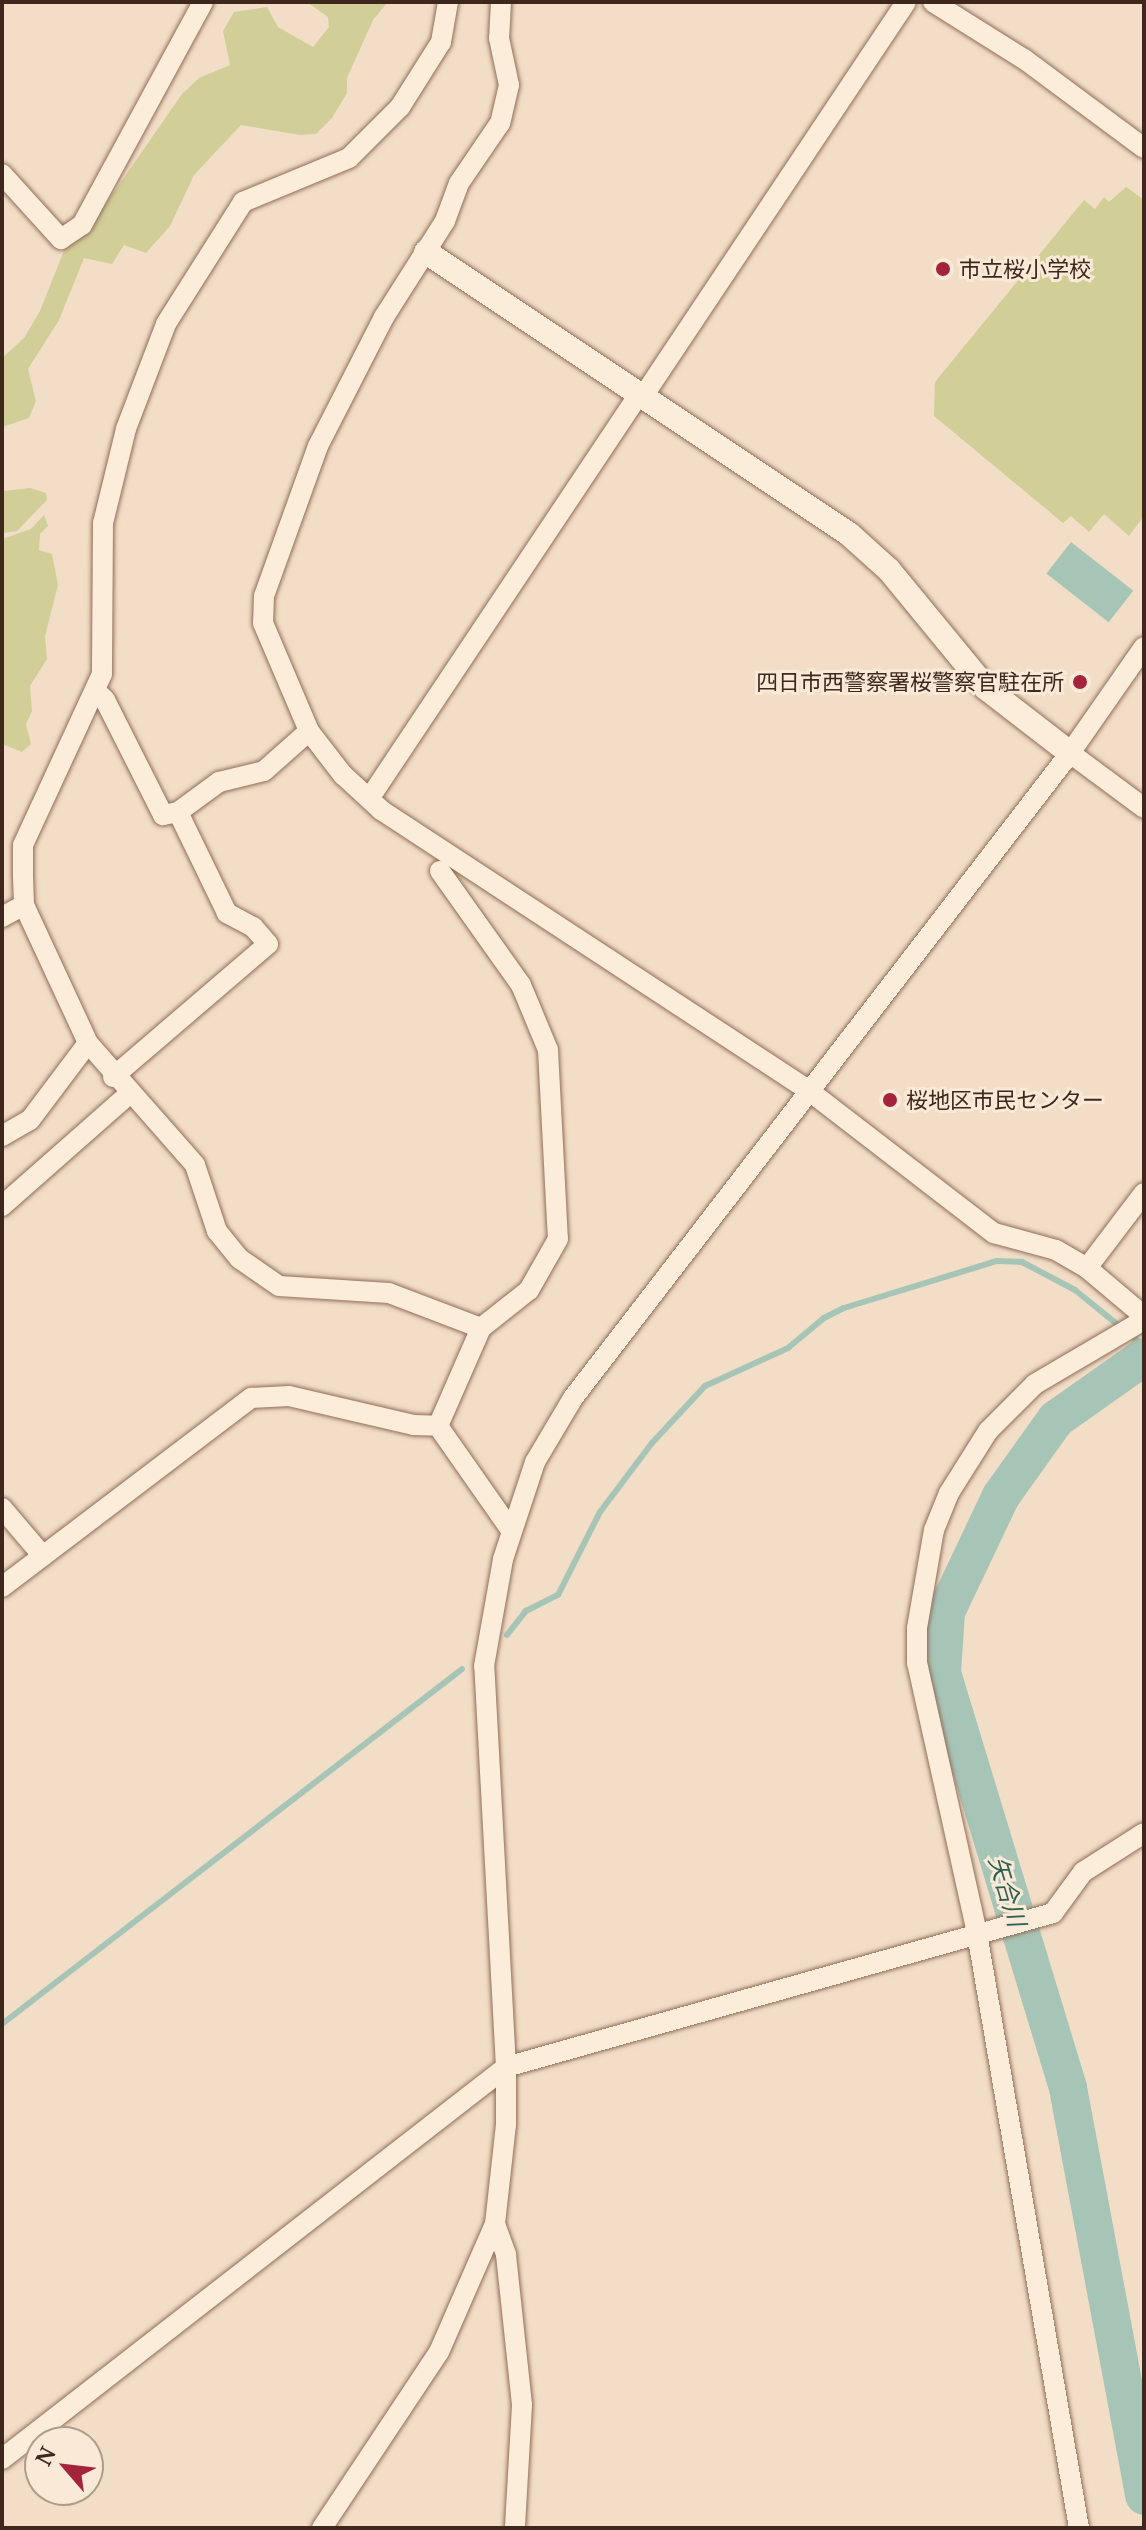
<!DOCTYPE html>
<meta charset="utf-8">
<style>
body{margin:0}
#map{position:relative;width:1146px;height:2530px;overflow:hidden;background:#f2ddc6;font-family:"Noto Serif","Noto Sans JP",serif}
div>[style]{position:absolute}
.green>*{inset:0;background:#d2ce98}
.water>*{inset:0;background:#a7c5b7;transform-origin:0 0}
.stream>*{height:6px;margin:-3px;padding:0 3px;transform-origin:3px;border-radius:3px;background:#a7c5b7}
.river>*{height:38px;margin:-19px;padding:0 19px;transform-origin:19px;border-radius:19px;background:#a7c5b7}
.roads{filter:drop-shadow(0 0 2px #906d59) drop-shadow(0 0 2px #906d59)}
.minor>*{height:20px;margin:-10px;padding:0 10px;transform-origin:10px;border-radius:10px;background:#fcecda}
.tertiary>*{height:24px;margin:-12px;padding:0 12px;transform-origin:12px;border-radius:12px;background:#fcecda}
.dots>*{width:22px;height:22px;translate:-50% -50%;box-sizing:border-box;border:4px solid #f9e9d6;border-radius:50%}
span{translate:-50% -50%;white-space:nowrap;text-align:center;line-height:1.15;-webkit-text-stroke:6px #f9e9d6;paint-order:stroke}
.poi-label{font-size:22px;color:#3e281e}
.left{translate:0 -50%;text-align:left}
.right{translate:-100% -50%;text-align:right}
.water-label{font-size:24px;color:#2c5f53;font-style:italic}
.frame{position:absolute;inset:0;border:4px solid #3e281e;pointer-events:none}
.north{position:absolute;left:24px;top:2426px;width:80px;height:80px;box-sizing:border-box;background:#f9e9d6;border:2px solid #ae9c8c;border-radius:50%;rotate:298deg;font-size:22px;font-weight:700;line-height:32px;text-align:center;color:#3e281e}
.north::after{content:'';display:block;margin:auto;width:28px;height:36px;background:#a4243b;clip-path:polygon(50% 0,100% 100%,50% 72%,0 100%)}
</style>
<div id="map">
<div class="green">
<div style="clip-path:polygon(307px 2px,388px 2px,373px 20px,347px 78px,347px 93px,332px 118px,316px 134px,300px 135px,241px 125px,194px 175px,170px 226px,146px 253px,124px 245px,112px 264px,84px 258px,59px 320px,28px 369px,36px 401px,29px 418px,2px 427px,2px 358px,24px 338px,40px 311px,65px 248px,87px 231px,182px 94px,199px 78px,230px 65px,223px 31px,234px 12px,267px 7px,278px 27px,313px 47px,329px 27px,328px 17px)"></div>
<div style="clip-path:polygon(1126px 187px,1144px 200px,1144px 516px,1129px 536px,1104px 514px,1089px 532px,1071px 516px,1063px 523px,934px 416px,935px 382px,1084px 200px,1095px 209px,1104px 197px,1109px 202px)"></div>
<div style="clip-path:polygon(30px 488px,46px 493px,47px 500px,17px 531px,2px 533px,2px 491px)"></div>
<div style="clip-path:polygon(44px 515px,48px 526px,40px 534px,39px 550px,52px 554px,58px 585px,45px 636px,47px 659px,30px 686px,32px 711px,26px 724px,31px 744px,22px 752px,2px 744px,2px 539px,31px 529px)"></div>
</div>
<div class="water">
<div style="left:1071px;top:542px;width:79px;height:40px;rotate:38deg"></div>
</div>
<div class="stream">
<div style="left:507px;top:1635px;width:31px;rotate:-52deg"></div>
<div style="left:526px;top:1611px;width:36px;rotate:-27deg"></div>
<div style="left:558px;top:1595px;width:93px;rotate:-63.2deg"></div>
<div style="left:600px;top:1512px;width:86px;rotate:-53deg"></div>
<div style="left:652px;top:1443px;width:78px;rotate:-47.1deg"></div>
<div style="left:705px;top:1386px;width:91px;rotate:-24.6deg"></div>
<div style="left:788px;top:1348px;width:47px;rotate:-39.8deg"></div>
<div style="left:824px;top:1318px;width:22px;rotate:-27deg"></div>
<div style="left:844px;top:1308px;width:160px;rotate:-17.1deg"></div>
<div style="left:997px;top:1261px;width:25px;rotate:2deg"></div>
<div style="left:1022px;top:1262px;width:60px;rotate:27.8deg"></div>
<div style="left:1075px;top:1290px;width:89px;rotate:39.1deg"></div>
<div style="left:2px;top:2024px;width:581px;rotate:-37.66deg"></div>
</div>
<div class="river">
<div style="left:1144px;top:1357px;width:108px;rotate:144.8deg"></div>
<div style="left:1056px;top:1419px;width:95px;rotate:125.5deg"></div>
<div style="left:1001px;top:1496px;width:128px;rotate:115.4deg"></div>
<div style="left:946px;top:1612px;width:61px;rotate:93.8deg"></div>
<div style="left:942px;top:1673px;width:434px;rotate:73.1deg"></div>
<div style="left:1068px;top:2088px;width:415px;rotate:79.4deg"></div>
</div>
<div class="roads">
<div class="minor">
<div style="left:448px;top:2px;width:41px;rotate:99.9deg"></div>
<div style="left:441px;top:42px;width:77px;rotate:122.2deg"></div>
<div style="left:400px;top:107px;width:72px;rotate:135deg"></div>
<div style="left:349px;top:158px;width:115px;rotate:157.5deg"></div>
<div style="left:243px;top:202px;width:144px;rotate:122.3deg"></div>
<div style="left:166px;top:324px;width:112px;rotate:110.9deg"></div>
<div style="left:126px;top:429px;width:97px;rotate:103.7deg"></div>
<div style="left:103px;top:523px;width:151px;rotate:90.4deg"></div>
<div style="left:102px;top:674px;width:188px;rotate:114.8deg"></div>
<div style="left:23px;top:845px;width:31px;rotate:90deg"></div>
<div style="left:23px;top:876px;width:29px;rotate:88deg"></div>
<div style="left:24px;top:905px;width:152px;rotate:65.1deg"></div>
<div style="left:88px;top:1043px;width:162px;rotate:48.7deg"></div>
<div style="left:195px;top:1165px;width:70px;rotate:71.6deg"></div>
<div style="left:217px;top:1231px;width:36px;rotate:51deg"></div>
<div style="left:240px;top:1259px;width:47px;rotate:34.7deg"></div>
<div style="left:279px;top:1286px;width:110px;rotate:3.6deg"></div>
<div style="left:389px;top:1293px;width:98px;rotate:20.8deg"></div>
<div style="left:501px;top:2px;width:36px;rotate:93deg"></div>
<div style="left:499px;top:38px;width:48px;rotate:78deg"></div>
<div style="left:509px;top:85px;width:39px;rotate:103deg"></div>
<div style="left:500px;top:123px;width:73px;rotate:124.3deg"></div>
<div style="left:459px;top:183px;width:40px;rotate:110.2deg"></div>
<div style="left:445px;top:221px;width:114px;rotate:122.4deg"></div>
<div style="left:384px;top:317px;width:145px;rotate:117.1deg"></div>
<div style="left:318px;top:446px;width:159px;rotate:109.8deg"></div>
<div style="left:264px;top:596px;width:27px;rotate:92deg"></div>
<div style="left:263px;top:623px;width:117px;rotate:66.9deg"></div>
<div style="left:309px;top:731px;width:56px;rotate:52.3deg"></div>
<div style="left:343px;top:775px;width:52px;rotate:42.6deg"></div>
<div style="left:381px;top:810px;width:511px;rotate:33.25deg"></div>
<div style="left:808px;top:1090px;width:235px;rotate:37.6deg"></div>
<div style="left:994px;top:1233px;width:64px;rotate:15.3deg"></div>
<div style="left:1056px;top:1250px;width:36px;rotate:30deg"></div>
<div style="left:1087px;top:1268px;width:75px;rotate:40.1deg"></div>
<div style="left:933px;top:2px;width:107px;rotate:32.1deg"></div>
<div style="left:1024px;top:59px;width:149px;rotate:36.6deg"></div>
<div style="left:2px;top:174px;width:88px;rotate:47.8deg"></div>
<div style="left:61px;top:239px;width:25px;rotate:-34deg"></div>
<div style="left:82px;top:225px;width:254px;rotate:-61.5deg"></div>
<div style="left:644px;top:395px;width:472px;rotate:-56.3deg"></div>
<div style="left:95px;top:690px;width:14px;rotate:45deg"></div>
<div style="left:105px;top:700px;width:129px;rotate:63.2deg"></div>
<div style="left:163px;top:815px;width:15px;rotate:-11deg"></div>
<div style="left:178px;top:812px;width:51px;rotate:-36.2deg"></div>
<div style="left:219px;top:782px;width:46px;rotate:-13.7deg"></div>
<div style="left:264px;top:771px;width:60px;rotate:-41.6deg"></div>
<div style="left:1070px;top:753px;width:92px;rotate:36.6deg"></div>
<div style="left:371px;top:796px;width:485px;rotate:-56.3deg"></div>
<div style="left:440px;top:871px;width:140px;rotate:54.6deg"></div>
<div style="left:521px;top:985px;width:70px;rotate:67.4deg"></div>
<div style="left:548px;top:1050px;width:189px;rotate:87deg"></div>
<div style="left:558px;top:1239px;width:59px;rotate:119.6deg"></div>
<div style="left:529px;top:1290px;width:61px;rotate:141.6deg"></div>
<div style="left:481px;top:1328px;width:107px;rotate:113.7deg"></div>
<div style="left:438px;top:1426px;width:126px;rotate:55deg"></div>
<div style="left:2px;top:917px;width:25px;rotate:-29deg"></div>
<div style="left:113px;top:1077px;width:204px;rotate:-40.6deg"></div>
<div style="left:268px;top:944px;width:23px;rotate:-131deg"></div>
<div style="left:253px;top:927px;width:30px;rotate:-152deg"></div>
<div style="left:227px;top:913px;width:112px;rotate:-115.9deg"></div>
<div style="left:2px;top:1136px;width:32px;rotate:-30deg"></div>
<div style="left:30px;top:1120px;width:96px;rotate:-53deg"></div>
<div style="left:2px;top:1206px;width:169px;rotate:-41.4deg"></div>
<div style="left:1087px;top:1268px;width:94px;rotate:-52.8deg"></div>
<div style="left:2px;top:1508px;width:63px;rotate:49.5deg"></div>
<div style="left:2px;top:1587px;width:313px;rotate:-37.2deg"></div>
<div style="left:251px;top:1398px;width:38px;rotate:-3deg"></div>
<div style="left:289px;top:1396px;width:128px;rotate:13.1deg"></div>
<div style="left:414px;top:1425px;width:24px;rotate:2deg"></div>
<div style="left:495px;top:2224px;width:33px;rotate:70deg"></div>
<div style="left:506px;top:2255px;width:151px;rotate:83.9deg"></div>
<div style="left:522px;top:2405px;width:123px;rotate:93.3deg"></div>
<div style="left:2px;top:2459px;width:638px;rotate:-37.87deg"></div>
<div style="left:506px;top:2067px;width:568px;rotate:-15.72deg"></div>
<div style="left:1053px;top:1913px;width:51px;rotate:-53.8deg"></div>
<div style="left:1083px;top:1872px;width:72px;rotate:-32.6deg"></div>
<div style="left:322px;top:2528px;width:211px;rotate:-56.4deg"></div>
<div style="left:439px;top:2352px;width:140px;rotate:-66.4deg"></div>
<div style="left:495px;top:2224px;width:101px;rotate:-83.7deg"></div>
<div style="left:506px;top:2124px;width:57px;rotate:-90deg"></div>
<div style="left:506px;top:2067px;width:402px;rotate:-93.1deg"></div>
<div style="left:484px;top:1666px;width:109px;rotate:-79.9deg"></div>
<div style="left:503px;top:1559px;width:102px;rotate:-71.7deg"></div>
<div style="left:535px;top:1462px;width:74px;rotate:-59.3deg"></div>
<div style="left:573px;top:1398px;width:814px;rotate:-52.38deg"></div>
<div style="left:1070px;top:753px;width:129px;rotate:-55.1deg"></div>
<div style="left:1079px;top:2528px;width:604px;rotate:-99.73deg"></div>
<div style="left:977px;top:1933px;width:277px;rotate:-102.5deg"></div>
<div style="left:917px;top:1663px;width:35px;rotate:-90deg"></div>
<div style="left:917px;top:1628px;width:99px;rotate:-80.2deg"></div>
<div style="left:934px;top:1530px;width:40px;rotate:-68deg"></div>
<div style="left:949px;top:1493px;width:73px;rotate:-57.8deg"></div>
<div style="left:988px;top:1431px;width:66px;rotate:-45deg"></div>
<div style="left:1035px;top:1384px;width:126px;rotate:-30.4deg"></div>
</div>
<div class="tertiary">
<div style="left:426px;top:252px;width:508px;rotate:33.69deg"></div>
<div style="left:849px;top:534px;width:54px;rotate:42deg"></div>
<div style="left:889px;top:570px;width:153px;rotate:50.6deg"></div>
<div style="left:986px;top:688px;width:106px;rotate:37.7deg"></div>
</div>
</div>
<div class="dots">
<div style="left:943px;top:269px;background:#a4243b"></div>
<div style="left:1080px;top:682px;background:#a4243b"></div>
<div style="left:890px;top:1100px;background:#a4243b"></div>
</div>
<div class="poi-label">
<span class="left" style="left:959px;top:269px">市立桜小学校</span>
<span class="right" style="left:1064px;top:682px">四日市西警察署桜警察官駐在所</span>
<span class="left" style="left:906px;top:1100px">桜地区市民センター</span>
</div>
<div class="water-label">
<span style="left:1008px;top:1891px;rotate:73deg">矢合川</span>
</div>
<div class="frame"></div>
<div class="north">N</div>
</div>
